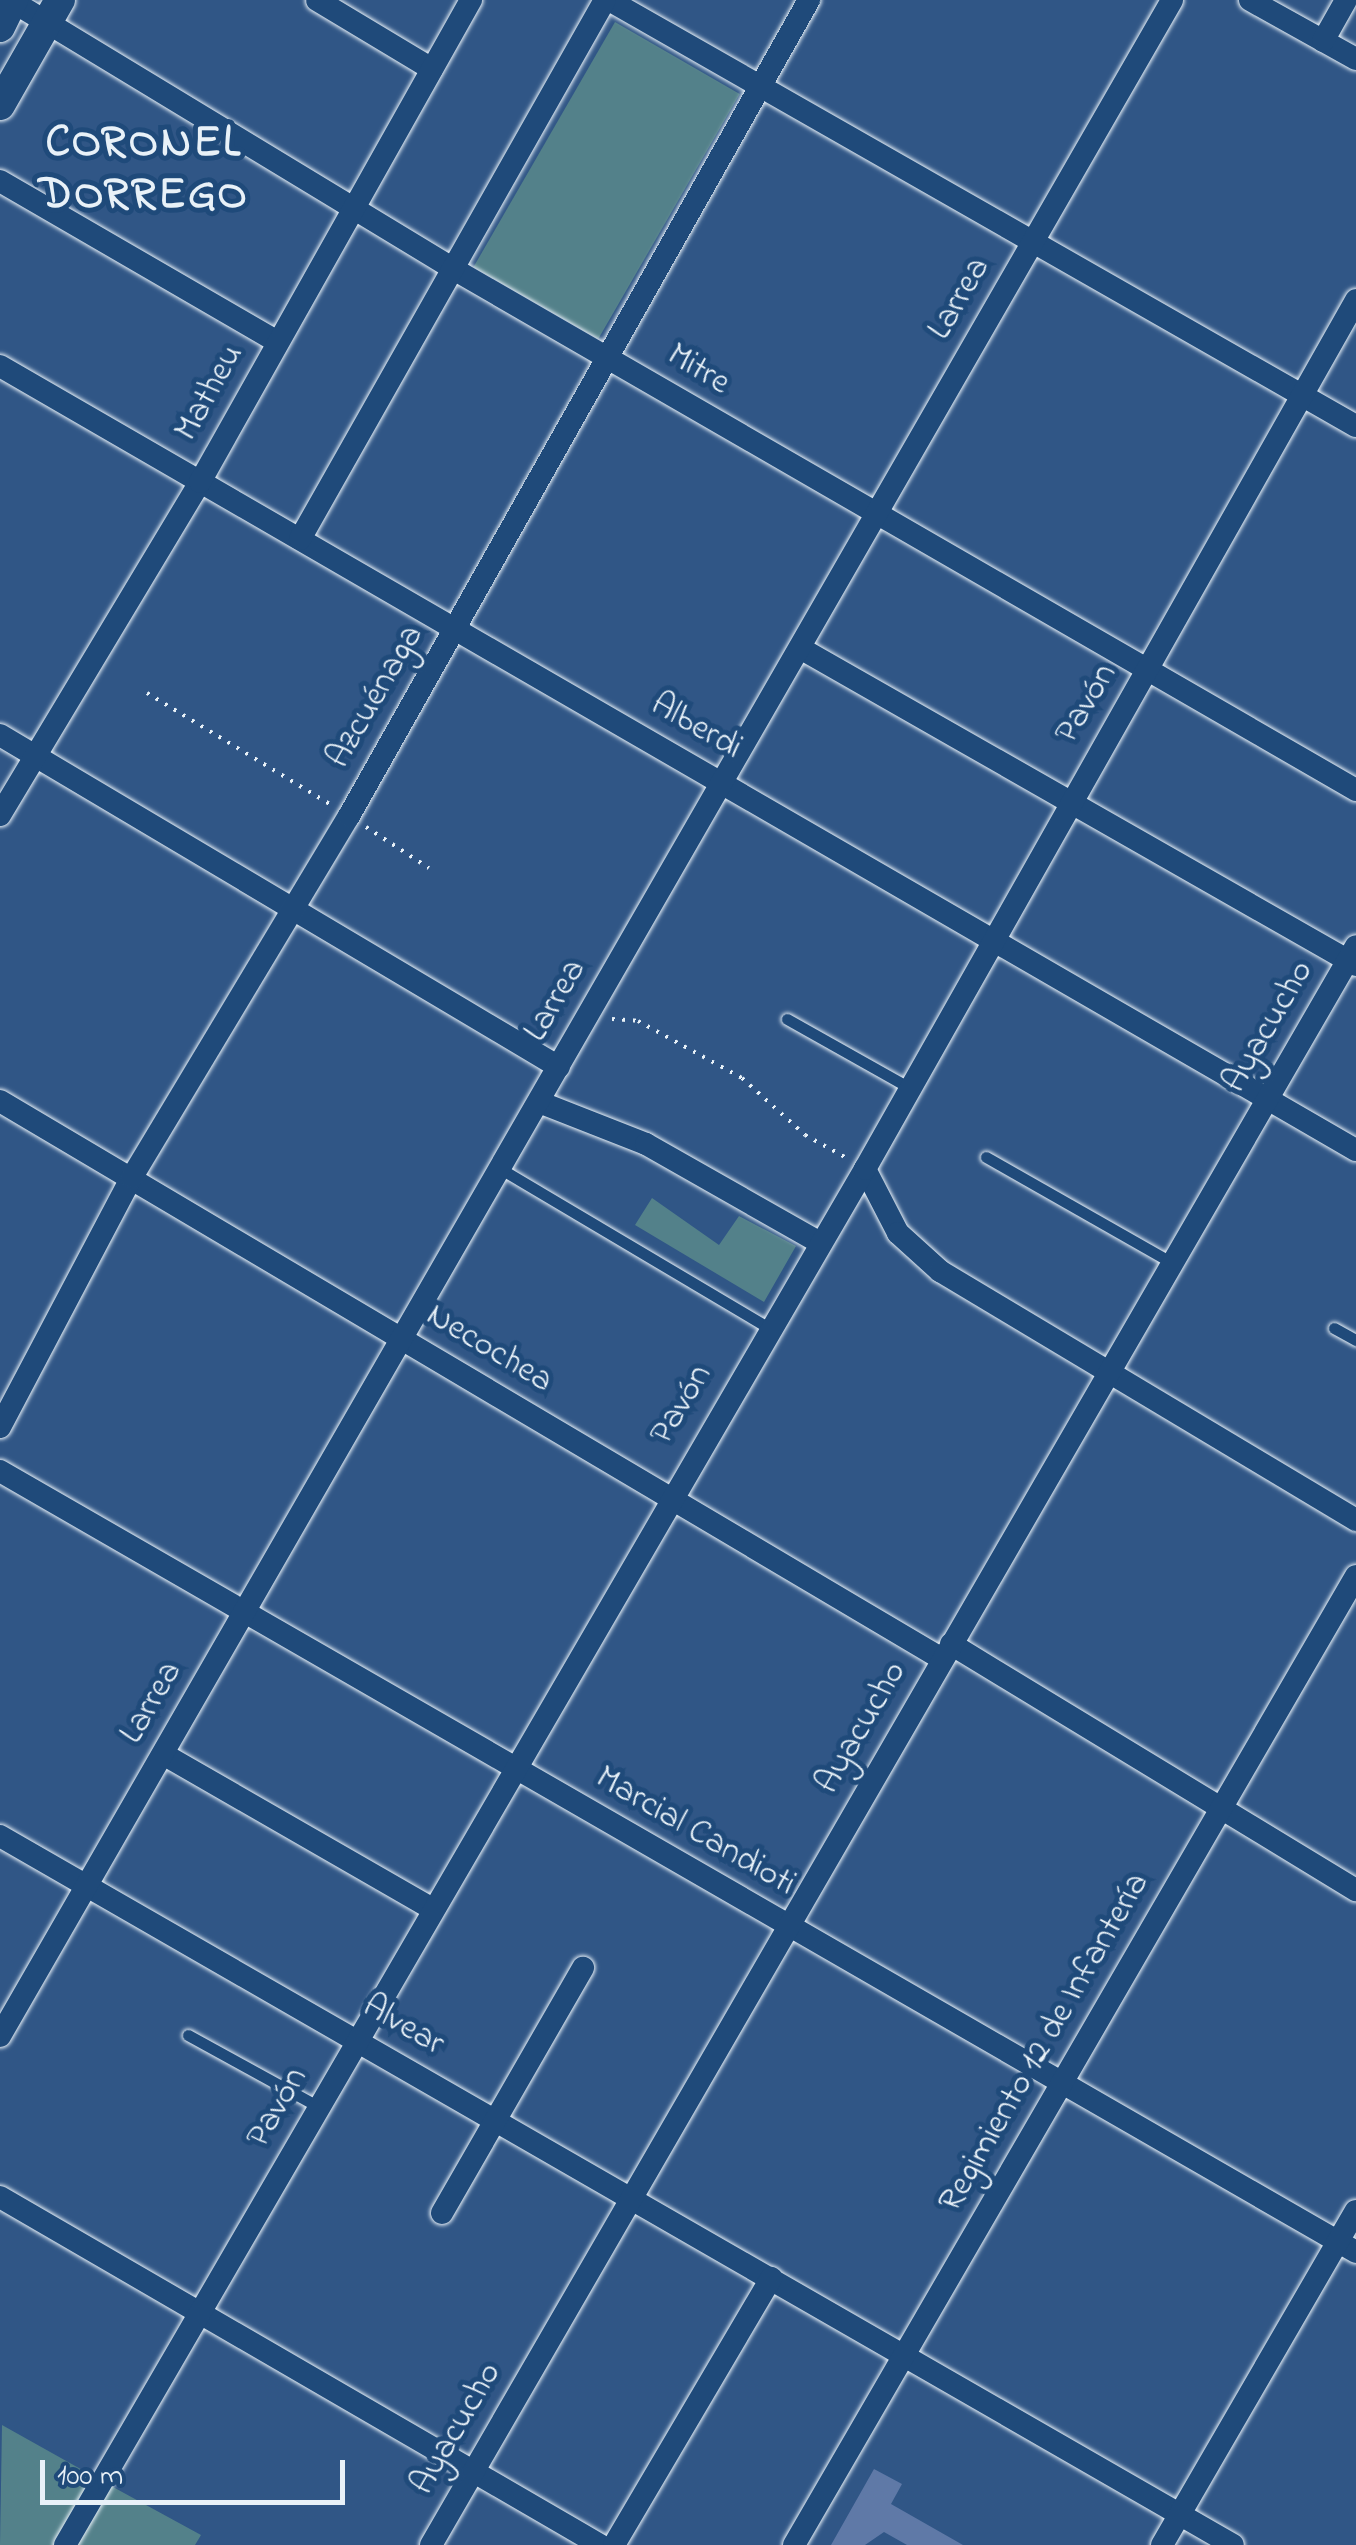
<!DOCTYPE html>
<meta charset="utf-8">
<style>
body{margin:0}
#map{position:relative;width:1356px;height:2545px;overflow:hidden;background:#305686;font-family:"Indie Flower",sans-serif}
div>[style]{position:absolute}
.green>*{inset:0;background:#53818a;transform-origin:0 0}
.building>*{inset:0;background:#5f79a7}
.path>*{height:4px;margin-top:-2px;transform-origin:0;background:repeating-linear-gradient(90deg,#e8f1f8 0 2.5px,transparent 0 10.5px)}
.roads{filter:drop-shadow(0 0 2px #e8f1f8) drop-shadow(0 0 2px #e8f1f8)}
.lane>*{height:11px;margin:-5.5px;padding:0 5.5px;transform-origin:5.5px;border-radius:5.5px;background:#1f4a7a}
.street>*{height:22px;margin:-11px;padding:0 11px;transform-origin:11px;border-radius:11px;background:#1f4a7a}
.secondary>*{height:30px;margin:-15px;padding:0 15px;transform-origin:15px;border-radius:15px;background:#1f4a7a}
span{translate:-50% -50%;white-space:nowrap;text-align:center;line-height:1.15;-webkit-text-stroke:10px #1f4a7a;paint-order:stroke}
.street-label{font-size:35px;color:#e8f1f8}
.district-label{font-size:45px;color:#e8f1f8;font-weight:700;letter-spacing:2.5px}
.scale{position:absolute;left:40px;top:2460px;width:305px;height:45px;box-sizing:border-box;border:5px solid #e8f1f8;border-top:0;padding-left:12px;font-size:30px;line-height:35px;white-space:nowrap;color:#e8f1f8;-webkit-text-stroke:8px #1f4a7a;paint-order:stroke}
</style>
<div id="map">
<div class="green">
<div style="left:615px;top:22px;width:144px;height:283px;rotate:30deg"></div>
<div style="clip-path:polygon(652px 1198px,719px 1245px,739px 1216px,796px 1246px,764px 1302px,635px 1225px)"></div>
<div style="clip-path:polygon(2px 2425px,102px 2481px,201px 2535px,195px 2545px,0 2545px)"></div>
</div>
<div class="building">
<div style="clip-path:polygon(874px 2469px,902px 2484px,891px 2504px,963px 2545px,907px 2545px,884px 2532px,865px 2545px,831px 2545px)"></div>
</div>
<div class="path">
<div style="left:147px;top:693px;width:218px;rotate:31.3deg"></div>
<div style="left:366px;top:827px;width:75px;rotate:33.1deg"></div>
<div style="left:612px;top:1019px;width:26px;rotate:4deg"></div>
<div style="left:638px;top:1021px;width:119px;rotate:28.7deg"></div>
<div style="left:742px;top:1078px;width:85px;rotate:42.1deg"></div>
<div style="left:805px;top:1135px;width:46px;rotate:28.8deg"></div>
</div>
<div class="roads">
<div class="lane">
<div style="left:787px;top:1019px;width:141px;rotate:29.3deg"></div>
<div style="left:986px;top:1157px;width:216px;rotate:29.6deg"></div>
<div style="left:501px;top:1169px;width:312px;rotate:30.7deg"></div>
<div style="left:1334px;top:1328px;width:25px;rotate:29deg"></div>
<div style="left:188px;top:2035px;width:149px;rotate:28.8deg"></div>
</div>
<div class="street">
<div style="left:10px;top:0;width:523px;rotate:31.23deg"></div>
<div style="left:457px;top:271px;width:1038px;rotate:30deg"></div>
<div style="left:317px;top:0;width:134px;rotate:31deg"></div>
<div style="left:609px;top:0;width:860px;rotate:29.7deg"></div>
<div style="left:1250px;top:0;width:121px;rotate:29.1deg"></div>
<div style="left:1323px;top:41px;width:47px;rotate:-60.7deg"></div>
<div style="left:0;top:181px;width:321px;rotate:30.1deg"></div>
<div style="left:0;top:366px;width:1566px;rotate:30.04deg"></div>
<div style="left:300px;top:539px;width:619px;rotate:-60.5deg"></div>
<div style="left:800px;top:648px;width:640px;rotate:29.69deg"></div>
<div style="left:0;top:735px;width:650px;rotate:30.71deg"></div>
<div style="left:0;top:815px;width:388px;rotate:-59deg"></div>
<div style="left:200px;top:482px;width:553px;rotate:-60.65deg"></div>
<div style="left:0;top:1101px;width:1095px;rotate:30.64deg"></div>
<div style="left:539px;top:1102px;width:115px;rotate:21.4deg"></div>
<div style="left:646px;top:1144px;width:200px;rotate:29.6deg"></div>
<div style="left:865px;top:1169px;width:72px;rotate:62.7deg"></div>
<div style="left:898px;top:1233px;width:57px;rotate:42.1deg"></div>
<div style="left:940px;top:1271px;width:485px;rotate:30.9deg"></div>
<div style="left:0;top:1427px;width:283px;rotate:-62.2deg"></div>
<div style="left:132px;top:1177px;width:421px;rotate:-59deg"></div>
<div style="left:349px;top:816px;width:937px;rotate:-60.59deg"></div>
<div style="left:0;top:1471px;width:1565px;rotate:29.94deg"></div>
<div style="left:951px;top:1644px;width:474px;rotate:31.3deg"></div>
<div style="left:163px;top:1754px;width:311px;rotate:29.9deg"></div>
<div style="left:0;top:1836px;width:1422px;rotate:29.9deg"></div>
<div style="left:0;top:2036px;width:2349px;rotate:-60.07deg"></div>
<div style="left:0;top:2197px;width:694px;rotate:30.11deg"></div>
<div style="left:442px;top:2213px;width:283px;rotate:-60.1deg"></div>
<div style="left:65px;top:2545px;width:1592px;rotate:-59.83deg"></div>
<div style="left:865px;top:1169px;width:998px;rotate:-60.53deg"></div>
<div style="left:431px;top:2545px;width:1847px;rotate:-59.95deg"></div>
<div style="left:614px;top:2545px;width:310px;rotate:-59.5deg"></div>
<div style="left:794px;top:2545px;width:1120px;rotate:-59.89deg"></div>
<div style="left:1162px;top:2545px;width:386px;rotate:-59.9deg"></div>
</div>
<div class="secondary">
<div style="left:0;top:27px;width:30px;rotate:-64deg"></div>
<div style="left:0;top:105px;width:121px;rotate:-60.3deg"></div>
</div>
</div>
<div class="street-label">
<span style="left:960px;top:299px;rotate:-60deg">Larrea</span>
<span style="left:698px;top:370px;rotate:31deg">Mitre</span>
<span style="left:210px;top:393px;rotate:-61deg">Matheu</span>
<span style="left:376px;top:697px;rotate:-60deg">Azcuénaga</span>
<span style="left:1087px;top:704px;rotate:-59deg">Pavón</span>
<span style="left:696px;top:727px;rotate:30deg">Alberdi</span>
<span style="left:556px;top:1001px;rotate:-60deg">Larrea</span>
<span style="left:1269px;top:1027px;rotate:-60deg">Ayacucho</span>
<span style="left:489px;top:1349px;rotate:31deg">Necochea</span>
<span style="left:682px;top:1405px;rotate:-59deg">Pavón</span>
<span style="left:152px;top:1703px;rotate:-60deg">Larrea</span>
<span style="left:862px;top:1728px;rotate:-60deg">Ayacucho</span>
<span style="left:695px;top:1832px;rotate:30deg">Marcial Candioti</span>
<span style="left:403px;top:2026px;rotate:30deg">Alvear</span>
<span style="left:1045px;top:2043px;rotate:-60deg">Regimiento 12 de Infantería</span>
<span style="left:278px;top:2108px;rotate:-60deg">Pavón</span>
<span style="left:457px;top:2429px;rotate:-60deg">Ayacucho</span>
</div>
<div class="district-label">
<span style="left:144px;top:171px">CORONEL<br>DORREGO</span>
</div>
<div class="scale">100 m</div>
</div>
